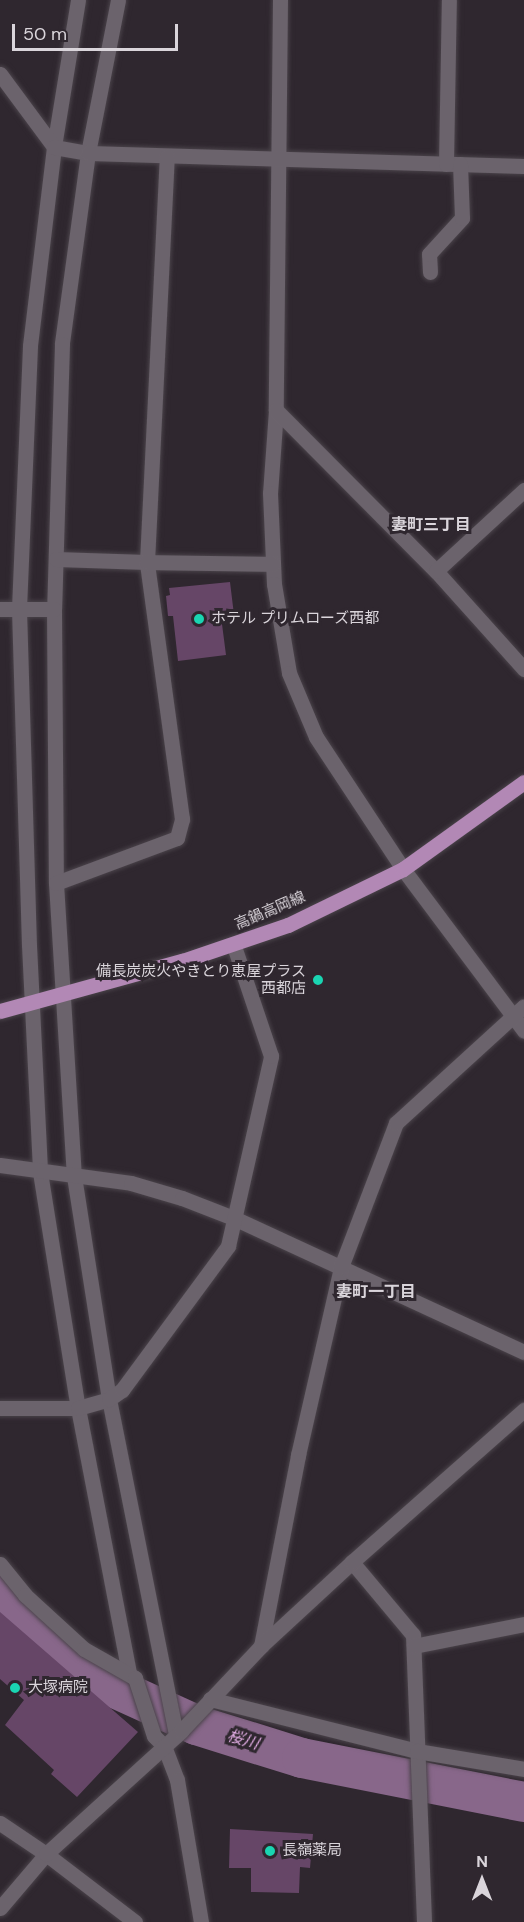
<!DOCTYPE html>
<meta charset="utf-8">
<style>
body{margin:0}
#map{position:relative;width:524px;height:1922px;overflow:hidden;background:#2f272f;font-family:"DM Sans","Noto Sans JP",sans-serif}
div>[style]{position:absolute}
.river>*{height:40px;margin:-20px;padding:0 20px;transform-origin:20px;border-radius:20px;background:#88678a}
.building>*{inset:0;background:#664667}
.roads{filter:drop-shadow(0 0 2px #4a434a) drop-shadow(0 0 2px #4a434a)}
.minor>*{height:15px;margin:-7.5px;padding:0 7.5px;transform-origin:7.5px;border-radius:7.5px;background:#6b636c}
.major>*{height:15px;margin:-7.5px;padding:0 7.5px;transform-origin:7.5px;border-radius:7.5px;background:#b288b5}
.dots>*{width:16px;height:16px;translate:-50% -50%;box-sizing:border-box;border:3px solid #2f272f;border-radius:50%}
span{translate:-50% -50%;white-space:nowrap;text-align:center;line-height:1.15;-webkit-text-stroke:6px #2f272f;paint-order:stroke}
.poi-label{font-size:15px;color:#dad5db}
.left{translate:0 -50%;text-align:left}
.right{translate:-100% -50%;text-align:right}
.street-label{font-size:15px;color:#dad5db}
.neighbourhood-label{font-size:16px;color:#dad5db;font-weight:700}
.water-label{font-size:16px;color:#e1ace3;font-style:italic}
.north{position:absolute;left:452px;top:1850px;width:60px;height:60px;-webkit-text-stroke:4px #2f272f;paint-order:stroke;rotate:0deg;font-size:16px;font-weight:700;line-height:24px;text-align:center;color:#dad5db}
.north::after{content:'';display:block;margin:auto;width:21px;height:27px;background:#dad5db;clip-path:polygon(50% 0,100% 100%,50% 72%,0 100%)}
.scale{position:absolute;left:12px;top:24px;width:166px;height:27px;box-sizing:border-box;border:3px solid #dad5db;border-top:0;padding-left:8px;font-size:18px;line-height:21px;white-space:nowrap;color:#dad5db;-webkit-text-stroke:4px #2f272f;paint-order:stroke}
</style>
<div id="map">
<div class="river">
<div style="left:0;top:1594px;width:130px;rotate:41.6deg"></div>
<div style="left:97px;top:1680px;width:109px;rotate:24.4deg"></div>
<div style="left:196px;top:1725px;width:111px;rotate:17.3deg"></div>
<div style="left:302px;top:1758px;width:226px;rotate:11.2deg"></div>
</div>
<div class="building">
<div style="clip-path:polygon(230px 582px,235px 623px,222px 624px,226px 655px,178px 661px,173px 616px,168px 616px,166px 596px,170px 595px,169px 588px)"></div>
<div style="clip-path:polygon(0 1612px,138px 1732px,77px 1797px,51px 1774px,54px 1770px,5px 1725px,24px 1700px,0 1679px)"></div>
<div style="clip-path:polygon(230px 1829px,313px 1834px,310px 1868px,300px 1867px,299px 1893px,251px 1892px,251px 1868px,229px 1868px)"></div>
</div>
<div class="roads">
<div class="minor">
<div style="left:78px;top:0;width:149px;rotate:99.3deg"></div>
<div style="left:54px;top:147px;width:200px;rotate:96.9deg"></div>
<div style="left:30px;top:346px;width:263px;rotate:92.4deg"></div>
<div style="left:19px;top:609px;width:336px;rotate:88.3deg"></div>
<div style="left:29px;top:945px;width:227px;rotate:87.2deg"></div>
<div style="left:40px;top:1172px;width:239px;rotate:80.9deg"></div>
<div style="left:78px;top:1408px;width:269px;rotate:79.1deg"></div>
<div style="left:118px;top:0;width:156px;rotate:101.1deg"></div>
<div style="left:88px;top:153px;width:193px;rotate:97.8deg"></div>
<div style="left:62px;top:344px;width:265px;rotate:91.7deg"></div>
<div style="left:54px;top:609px;width:274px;rotate:89.6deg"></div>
<div style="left:56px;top:883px;width:294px;rotate:86.5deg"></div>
<div style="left:74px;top:1176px;width:226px;rotate:81.1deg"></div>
<div style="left:109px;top:1399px;width:343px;rotate:78.7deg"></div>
<div style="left:280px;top:0;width:410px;rotate:90.6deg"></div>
<div style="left:276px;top:410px;width:83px;rotate:94.1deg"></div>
<div style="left:270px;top:493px;width:91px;rotate:87.5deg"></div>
<div style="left:274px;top:584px;width:90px;rotate:80.4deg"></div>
<div style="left:289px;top:673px;width:69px;rotate:67.1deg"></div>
<div style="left:316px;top:737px;width:158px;rotate:56.6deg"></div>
<div style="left:403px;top:869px;width:202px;rotate:53.2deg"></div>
<div style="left:0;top:74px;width:91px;rotate:53.5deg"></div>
<div style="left:54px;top:147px;width:35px;rotate:10deg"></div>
<div style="left:88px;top:153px;width:436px;rotate:1.7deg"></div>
<div style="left:446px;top:164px;width:164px;rotate:-89deg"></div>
<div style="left:430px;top:272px;width:18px;rotate:-93deg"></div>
<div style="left:429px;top:254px;width:49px;rotate:-47.5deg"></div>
<div style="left:462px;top:218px;width:54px;rotate:-92.1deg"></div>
<div style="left:276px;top:410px;width:227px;rotate:45.2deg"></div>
<div style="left:436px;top:571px;width:132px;rotate:48.1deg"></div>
<div style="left:56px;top:559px;width:91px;rotate:1.9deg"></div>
<div style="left:147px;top:562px;width:406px;rotate:-87.2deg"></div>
<div style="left:436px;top:571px;width:120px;rotate:-42.6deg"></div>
<div style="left:0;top:609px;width:54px"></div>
<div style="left:56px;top:883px;width:129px;rotate:-20.4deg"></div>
<div style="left:177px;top:838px;width:20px;rotate:-75deg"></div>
<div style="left:182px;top:819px;width:259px;rotate:-97.8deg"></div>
<div style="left:147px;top:562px;width:126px;rotate:0.9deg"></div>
<div style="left:0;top:1165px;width:132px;rotate:7.8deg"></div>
<div style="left:131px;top:1183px;width:53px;rotate:16.4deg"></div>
<div style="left:182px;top:1198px;width:58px;rotate:21.3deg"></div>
<div style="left:236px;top:1219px;width:317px;rotate:24.8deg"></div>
<div style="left:0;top:1408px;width:78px"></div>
<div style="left:78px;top:1408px;width:32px;rotate:-16deg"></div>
<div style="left:109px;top:1399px;width:16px;rotate:-35deg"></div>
<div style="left:122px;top:1390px;width:179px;rotate:-53.6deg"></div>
<div style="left:228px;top:1246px;width:195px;rotate:-77.2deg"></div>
<div style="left:271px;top:1056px;width:116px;rotate:-108.6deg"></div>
<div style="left:352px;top:1562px;width:95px;rotate:50.1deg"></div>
<div style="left:413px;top:1635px;width:287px;rotate:87.8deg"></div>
<div style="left:0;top:1564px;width:40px;rotate:51deg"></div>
<div style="left:25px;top:1595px;width:80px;rotate:42.5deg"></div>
<div style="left:84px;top:1649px;width:59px;rotate:29.6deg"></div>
<div style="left:135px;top:1678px;width:61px;rotate:71.9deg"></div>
<div style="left:154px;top:1736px;width:14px;rotate:45deg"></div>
<div style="left:164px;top:1746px;width:36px;rotate:69deg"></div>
<div style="left:177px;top:1780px;width:144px;rotate:80.4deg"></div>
<div style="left:261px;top:1646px;width:195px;rotate:-79deg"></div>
<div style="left:298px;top:1455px;width:193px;rotate:-77.1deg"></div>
<div style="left:341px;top:1267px;width:154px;rotate:-69.1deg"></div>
<div style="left:396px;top:1123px;width:173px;rotate:-42.4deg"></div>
<div style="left:414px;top:1646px;width:112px;rotate:-11.3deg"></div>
<div style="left:210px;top:1699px;width:213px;rotate:14.1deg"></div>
<div style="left:417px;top:1751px;width:109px;rotate:9.5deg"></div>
<div style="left:0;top:1823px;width:55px;rotate:34deg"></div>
<div style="left:46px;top:1854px;width:71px;rotate:130.4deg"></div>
<div style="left:135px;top:1922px;width:112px;rotate:-142.6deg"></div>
<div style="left:46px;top:1854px;width:183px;rotate:-42.3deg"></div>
<div style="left:181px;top:1731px;width:117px;rotate:-46.7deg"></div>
<div style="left:261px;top:1646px;width:124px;rotate:-42.7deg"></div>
<div style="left:352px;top:1562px;width:230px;rotate:-41.5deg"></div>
</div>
<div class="major">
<div style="left:0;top:1011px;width:189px;rotate:-15.4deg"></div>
<div style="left:182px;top:961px;width:112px;rotate:-18.8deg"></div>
<div style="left:288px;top:925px;width:128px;rotate:-26deg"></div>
<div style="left:403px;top:869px;width:149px;rotate:-35.7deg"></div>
</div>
</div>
<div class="dots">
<div style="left:199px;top:619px;background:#1ad5b2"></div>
<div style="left:318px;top:980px;background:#1ad5b2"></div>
<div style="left:15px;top:1688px;background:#1ad5b2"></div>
<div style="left:270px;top:1851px;background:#1ad5b2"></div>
</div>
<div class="poi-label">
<span class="left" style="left:211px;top:619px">ホテル プリムローズ西都</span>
<span class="right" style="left:306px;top:980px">備長炭炭火やきとり恵屋プラス<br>西都店</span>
<span class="left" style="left:28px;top:1688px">大塚病院</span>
<span class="left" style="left:282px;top:1851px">長嶺薬局</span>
</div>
<div class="street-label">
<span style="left:270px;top:911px;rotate:-23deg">高鍋高岡線</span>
</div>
<div class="neighbourhood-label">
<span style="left:431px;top:525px">妻町三丁目</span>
<span style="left:376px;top:1292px">妻町一丁目</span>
</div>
<div class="water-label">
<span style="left:243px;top:1740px;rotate:17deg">桜川</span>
</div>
<div class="north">N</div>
<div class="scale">50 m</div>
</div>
